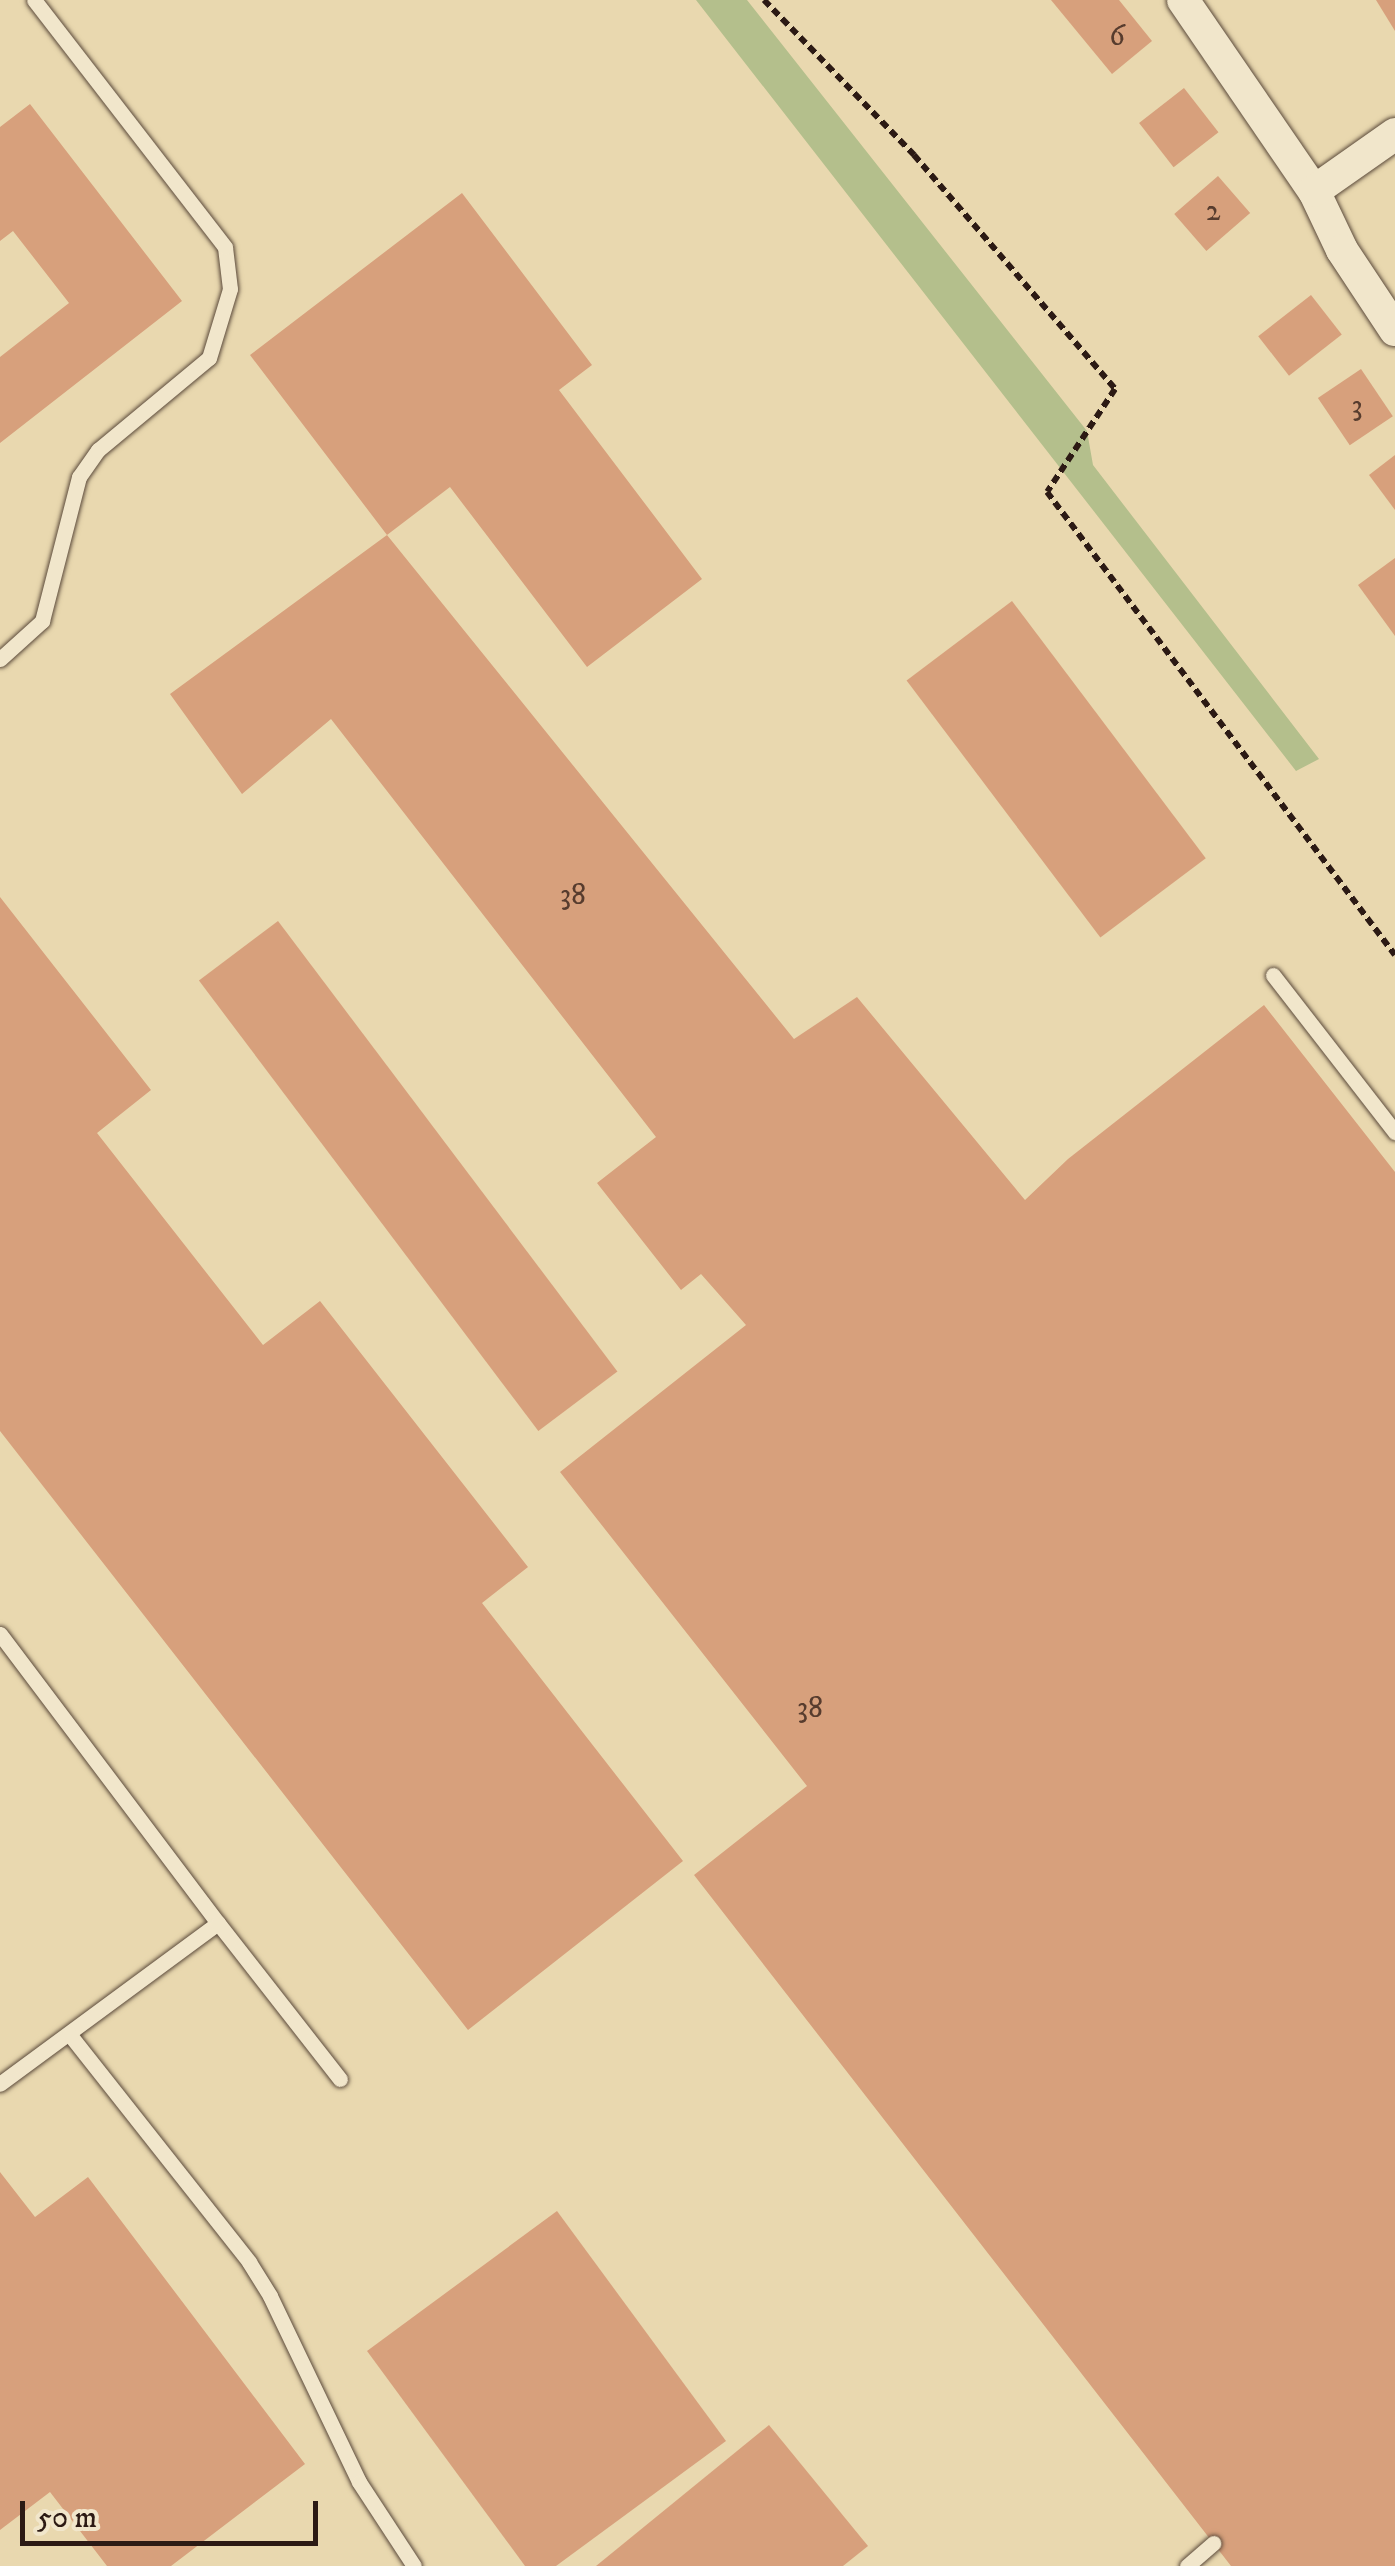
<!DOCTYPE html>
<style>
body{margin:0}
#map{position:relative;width:1395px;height:2566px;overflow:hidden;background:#e9d8af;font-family:"IM FELL DW Pica",serif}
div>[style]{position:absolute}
.green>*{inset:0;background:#b4bf8c}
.building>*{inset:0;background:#d7a07c;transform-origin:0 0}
.path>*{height:6px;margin-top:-3px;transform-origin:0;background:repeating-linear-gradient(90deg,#2c1a14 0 8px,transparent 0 13px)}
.roads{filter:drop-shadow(0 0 2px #5b4a3b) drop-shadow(0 0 2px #5b4a3b)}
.lane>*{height:15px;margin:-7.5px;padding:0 7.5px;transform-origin:7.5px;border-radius:7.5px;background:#f1e6cb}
.street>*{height:32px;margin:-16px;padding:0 16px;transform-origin:16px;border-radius:16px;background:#f1e6cb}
span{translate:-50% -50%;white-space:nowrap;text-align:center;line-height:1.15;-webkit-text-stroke:10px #f1e6cb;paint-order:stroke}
.number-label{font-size:30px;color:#573c2e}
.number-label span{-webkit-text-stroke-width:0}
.scale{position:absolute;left:20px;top:2501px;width:298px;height:45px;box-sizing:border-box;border:5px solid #2c1a14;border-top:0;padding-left:12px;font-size:30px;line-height:35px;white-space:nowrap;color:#2c1a14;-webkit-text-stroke:8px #f1e6cb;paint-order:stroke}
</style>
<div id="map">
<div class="green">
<div style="clip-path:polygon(696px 0,747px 0,1087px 431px,1093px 465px,1319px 759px,1296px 771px)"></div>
</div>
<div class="building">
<div style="clip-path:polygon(1051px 0,1119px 0,1152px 41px,1112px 74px)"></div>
<div style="clip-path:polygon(1376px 0,1395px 0,1395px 31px)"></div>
<div style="left:1184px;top:88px;width:56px;height:57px;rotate:52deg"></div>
<div style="clip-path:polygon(30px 104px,182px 301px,0 443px,0 357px,69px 303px,13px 231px,0 241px,0 127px)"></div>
<div style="left:1218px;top:176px;width:49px;height:58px;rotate:49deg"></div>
<div style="clip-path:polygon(462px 193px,592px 365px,559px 390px,702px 579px,587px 667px,450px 487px,387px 535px,794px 1039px,857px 997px,1025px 1200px,1068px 1159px,1264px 1005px,1395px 1172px,1395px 2566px,1231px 2566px,694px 1875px,807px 1786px,560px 1472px,746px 1325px,701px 1274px,681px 1290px,597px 1183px,656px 1137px,331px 719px,242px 794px,170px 694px,387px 535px,250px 355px)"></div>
<div style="left:1311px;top:295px;width:50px;height:67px;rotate:52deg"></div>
<div style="left:1361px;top:369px;width:57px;height:52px;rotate:56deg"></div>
<div style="clip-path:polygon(1395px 455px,1395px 510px,1369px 475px)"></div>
<div style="clip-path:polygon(1395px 558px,1395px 636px,1358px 585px)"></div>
<div style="left:1012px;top:601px;width:322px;height:132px;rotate:53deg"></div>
<div style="clip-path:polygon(0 897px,151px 1090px,97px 1133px,263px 1345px,320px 1301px,528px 1567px,482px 1603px,683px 1861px,468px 2030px,0 1431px)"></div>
<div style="left:278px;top:921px;width:564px;height:99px;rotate:53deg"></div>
<div style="clip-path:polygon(0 2172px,35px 2217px,88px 2177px,305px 2464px,171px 2566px,107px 2566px,50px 2492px,0 2530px)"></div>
<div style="clip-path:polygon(557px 2211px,726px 2441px,556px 2566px,525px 2566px,367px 2351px)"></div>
<div style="clip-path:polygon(769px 2425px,868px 2546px,843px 2566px,596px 2566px)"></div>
</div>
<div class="path">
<div style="left:764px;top:0;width:216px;rotate:45.9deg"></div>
<div style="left:914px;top:155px;width:308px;rotate:49.3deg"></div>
<div style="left:1115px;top:389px;width:123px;rotate:123.4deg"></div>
<div style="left:1047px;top:492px;width:579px;rotate:53.07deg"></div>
</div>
<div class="roads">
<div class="lane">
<div style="left:0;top:659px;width:57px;rotate:-42.1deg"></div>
<div style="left:42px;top:621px;width:149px;rotate:-75.6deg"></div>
<div style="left:79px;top:477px;width:33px;rotate:-55deg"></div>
<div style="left:98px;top:450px;width:144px;rotate:-39.7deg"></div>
<div style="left:209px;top:358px;width:72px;rotate:-73.1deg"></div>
<div style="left:230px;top:289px;width:42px;rotate:-96.8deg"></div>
<div style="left:225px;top:247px;width:312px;rotate:-127.7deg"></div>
<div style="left:1273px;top:975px;width:199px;rotate:52.2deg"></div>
<div style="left:0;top:1634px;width:362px;rotate:53deg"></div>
<div style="left:218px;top:1923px;width:271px;rotate:143.6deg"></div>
<div style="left:218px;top:1923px;width:198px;rotate:52deg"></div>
<div style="left:70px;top:2035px;width:289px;rotate:51.7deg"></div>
<div style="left:249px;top:2262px;width:40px;rotate:58deg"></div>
<div style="left:270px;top:2296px;width:206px;rotate:64.4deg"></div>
<div style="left:359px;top:2482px;width:100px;rotate:56.8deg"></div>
<div style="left:1187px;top:2566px;width:35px;rotate:-41deg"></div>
</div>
<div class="street">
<div style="left:1183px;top:0;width:232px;rotate:55.6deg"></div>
<div style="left:1314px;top:191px;width:65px;rotate:64.6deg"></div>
<div style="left:1342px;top:250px;width:96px;rotate:56.5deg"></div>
<div style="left:1314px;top:191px;width:99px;rotate:-35.1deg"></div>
</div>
</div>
<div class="number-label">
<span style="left:1117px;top:37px">6</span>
<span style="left:1213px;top:212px">2</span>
<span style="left:1357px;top:407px">3</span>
<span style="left:573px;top:896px">38</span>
<span style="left:810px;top:1709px">38</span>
</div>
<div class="scale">50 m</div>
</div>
